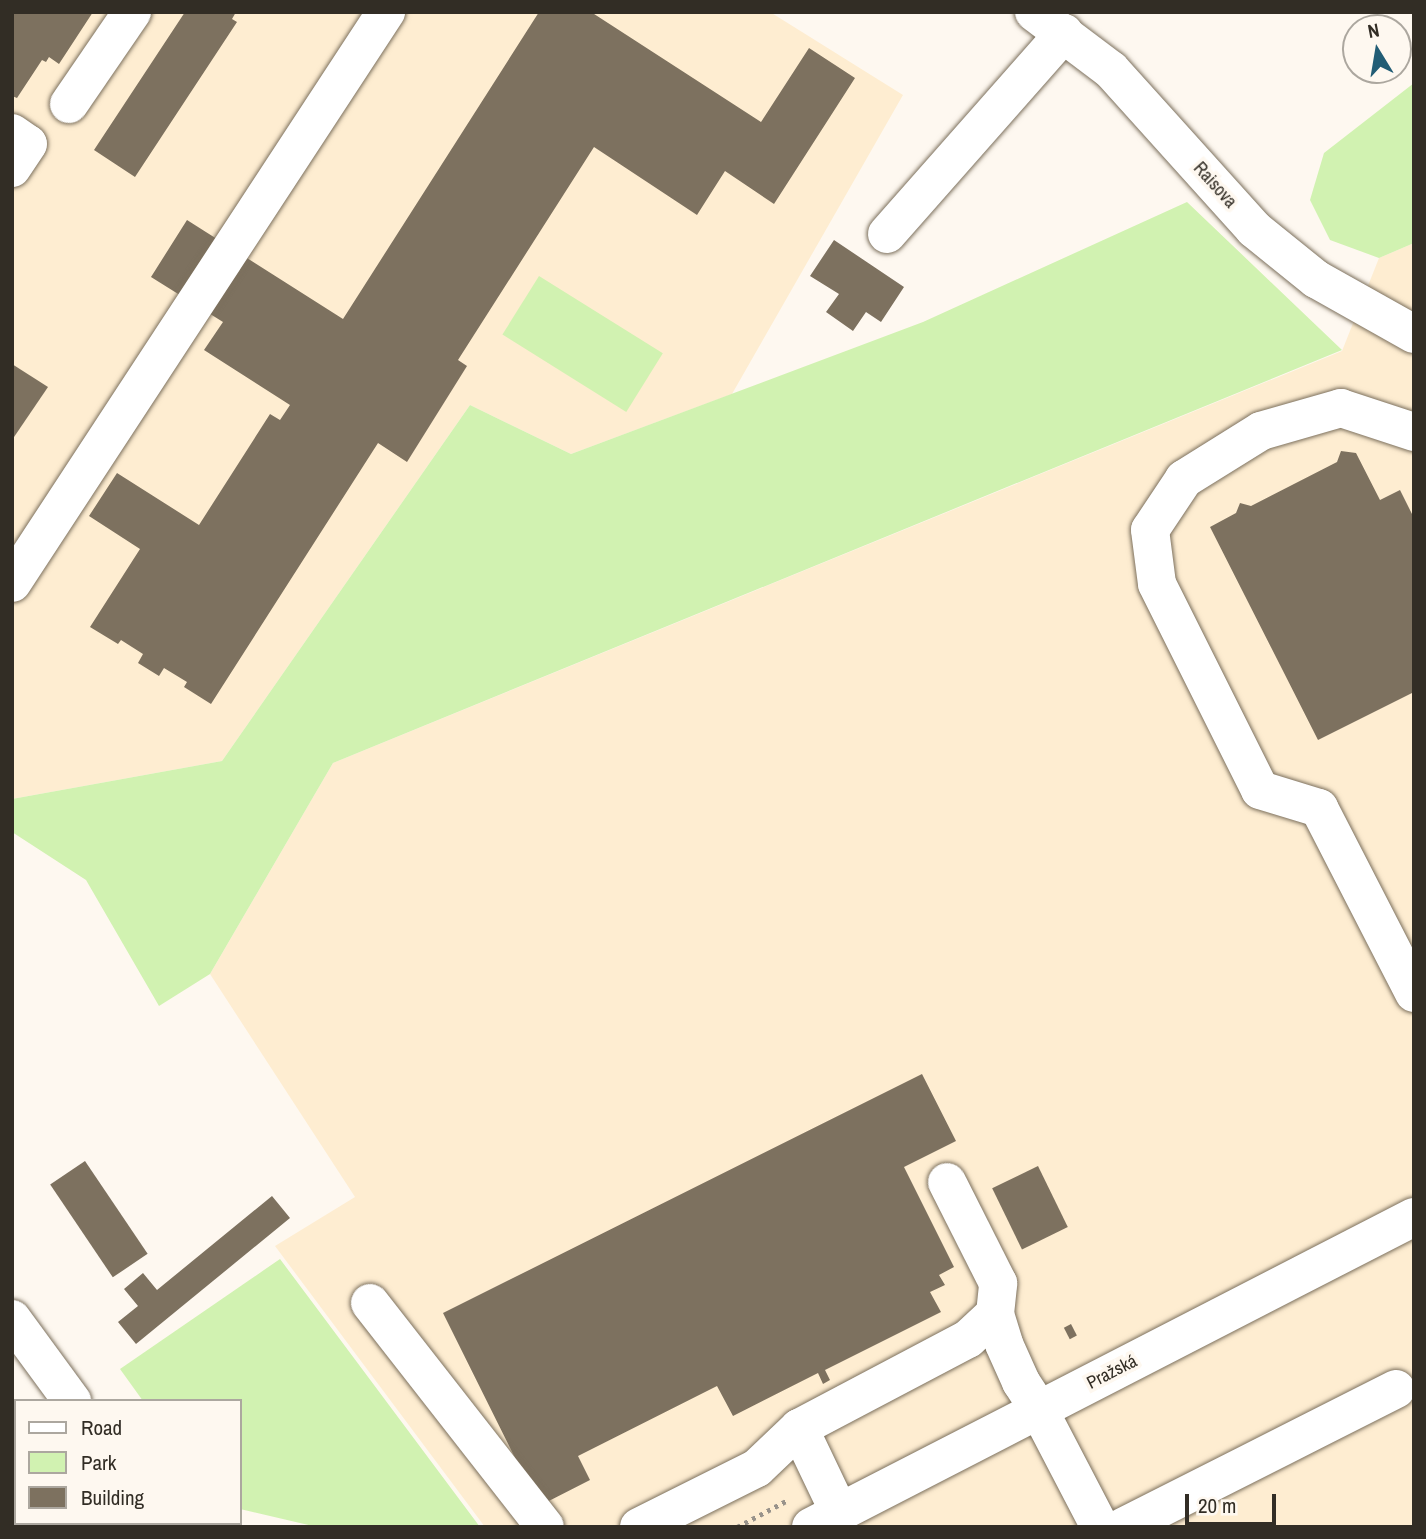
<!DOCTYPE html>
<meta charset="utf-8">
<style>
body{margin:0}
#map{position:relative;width:1426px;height:1539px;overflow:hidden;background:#fef8f0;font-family:"Archivo Narrow",sans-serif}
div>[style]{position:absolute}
.built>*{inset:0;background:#feedd1}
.green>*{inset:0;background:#d1f2b1;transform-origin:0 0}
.building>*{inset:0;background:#7d715f;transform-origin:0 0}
.path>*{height:4.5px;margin-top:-2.25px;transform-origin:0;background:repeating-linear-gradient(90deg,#99938b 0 3.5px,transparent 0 8.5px)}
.roads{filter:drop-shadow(0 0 2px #7c705d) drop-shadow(0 0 2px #7c705d)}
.minor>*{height:38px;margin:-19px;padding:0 19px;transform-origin:19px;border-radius:19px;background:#fff}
.major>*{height:38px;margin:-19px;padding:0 19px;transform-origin:19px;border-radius:19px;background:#fff}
span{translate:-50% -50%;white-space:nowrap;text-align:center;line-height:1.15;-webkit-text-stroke:7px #fef8f0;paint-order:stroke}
.street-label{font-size:18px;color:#322d25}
.frame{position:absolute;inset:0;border:14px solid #322d25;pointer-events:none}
.legend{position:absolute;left:14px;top:1399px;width:228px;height:126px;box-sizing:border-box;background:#fef8f0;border:2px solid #aca79f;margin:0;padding:9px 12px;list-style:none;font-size:21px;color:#322d25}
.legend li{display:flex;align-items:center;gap:14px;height:35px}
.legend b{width:35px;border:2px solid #aca79f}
.north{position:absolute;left:1342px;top:14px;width:70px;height:70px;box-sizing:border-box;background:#fef8f0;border:2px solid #aca79f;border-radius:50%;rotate:349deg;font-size:19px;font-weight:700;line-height:28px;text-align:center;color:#322d25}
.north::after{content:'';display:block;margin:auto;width:24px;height:32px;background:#225d75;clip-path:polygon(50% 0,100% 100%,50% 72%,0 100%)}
.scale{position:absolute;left:1185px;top:1494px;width:91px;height:32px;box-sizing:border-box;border:4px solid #322d25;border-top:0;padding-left:9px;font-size:21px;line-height:24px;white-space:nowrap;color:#322d25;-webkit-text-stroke:5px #fef8f0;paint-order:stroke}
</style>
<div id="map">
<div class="built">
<div style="clip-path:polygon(12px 12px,770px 12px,903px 95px,732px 394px,571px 454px,470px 405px,222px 761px,12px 799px)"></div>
<div style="clip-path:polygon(1414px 243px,1414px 1527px,485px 1527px,275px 1246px,355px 1197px,210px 974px,333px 763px,1342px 351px,1379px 258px)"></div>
</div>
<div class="green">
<div style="clip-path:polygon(1414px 83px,1414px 243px,1379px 258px,1330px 240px,1310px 200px,1324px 153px)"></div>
<div style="clip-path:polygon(1187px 202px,1342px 350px,333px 763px,210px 974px,159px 1006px,86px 880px,12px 832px,12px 799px,222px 761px,470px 405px,571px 454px,923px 322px)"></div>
<div style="left:539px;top:276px;width:146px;height:69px;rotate:32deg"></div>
<div style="clip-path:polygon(280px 1259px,480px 1527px,317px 1527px,240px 1509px,240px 1401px,143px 1401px,120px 1369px)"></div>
</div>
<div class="building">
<div style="clip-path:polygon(12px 12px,93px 12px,59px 64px,49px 57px,46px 62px,42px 60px,17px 98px,12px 96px)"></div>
<div style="clip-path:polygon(185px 12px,236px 12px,232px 19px,237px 22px,135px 177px,94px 150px)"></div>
<div style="clip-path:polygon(539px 12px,591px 12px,761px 122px,809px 48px,855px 78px,774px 204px,725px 171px,697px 215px,594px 147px,458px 360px,467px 366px,407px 462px,378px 443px,211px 704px,184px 687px,187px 682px,164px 668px,159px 676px,138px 663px,143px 654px,121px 640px,118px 644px,90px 627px,140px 549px,89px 516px,117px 473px,199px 525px,270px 414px,280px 420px,290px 405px,204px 350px,223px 322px,151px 277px,187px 220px,343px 319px)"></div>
<div style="clip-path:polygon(834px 240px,904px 287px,881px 322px,866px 312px,853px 331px,826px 312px,839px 294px,810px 276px)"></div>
<div style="clip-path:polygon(12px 364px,48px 387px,12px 440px)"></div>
<div style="clip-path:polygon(1341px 451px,1356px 453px,1380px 500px,1400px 490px,1414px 518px,1414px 692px,1318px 740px,1210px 527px,1236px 513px,1240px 503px,1251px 506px,1337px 462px)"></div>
<div style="clip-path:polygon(922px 1074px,956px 1141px,904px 1167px,954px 1267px,939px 1275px,945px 1285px,930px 1292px,941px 1312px,825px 1370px,830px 1380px,823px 1384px,818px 1373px,733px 1416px,717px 1386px,578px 1456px,590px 1480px,539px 1506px,443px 1313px)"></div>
<div style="left:85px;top:1161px;width:112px;height:42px;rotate:56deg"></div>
<div style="left:1038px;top:1166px;width:68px;height:51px;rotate:64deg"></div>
<div style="clip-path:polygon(272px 1196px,290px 1218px,136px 1344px,118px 1322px,138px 1306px,124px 1289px,143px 1273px,157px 1290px)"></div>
<div style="left:1071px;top:1324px;width:13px;height:8px;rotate:63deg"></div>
<div style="clip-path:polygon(16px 1481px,16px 1522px,12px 1517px,12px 1483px)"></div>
<div style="left:16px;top:1523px;width:79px;height:5px"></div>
</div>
<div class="path">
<div style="left:218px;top:1523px;width:6px;rotate:45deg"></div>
<div style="left:737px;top:1527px;width:58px;rotate:-27.9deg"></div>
</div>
<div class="roads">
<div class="minor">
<div style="left:1034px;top:12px;width:96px;rotate:37deg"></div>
<div style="left:1111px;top:70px;width:214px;rotate:48deg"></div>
<div style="left:1254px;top:229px;width:80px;rotate:38.9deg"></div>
<div style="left:1316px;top:279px;width:112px;rotate:29.3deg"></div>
<div style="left:69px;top:104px;width:112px;rotate:-55.6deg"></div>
<div style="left:12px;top:133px;width:19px;rotate:35deg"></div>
<div style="left:28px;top:144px;width:29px;rotate:124deg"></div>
<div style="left:887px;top:234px;width:268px;rotate:-48.6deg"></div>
<div style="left:1414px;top:432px;width:77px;rotate:-161.8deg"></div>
<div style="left:1341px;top:408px;width:83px;rotate:164deg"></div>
<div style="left:1261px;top:431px;width:91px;rotate:148.1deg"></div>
<div style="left:1184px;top:479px;width:61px;rotate:123.7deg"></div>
<div style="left:1150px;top:530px;width:54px;rotate:82.6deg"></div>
<div style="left:1157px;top:584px;width:230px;rotate:63.4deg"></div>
<div style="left:1260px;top:790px;width:62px;rotate:17deg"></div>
<div style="left:1319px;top:808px;width:208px;rotate:62.8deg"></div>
<div style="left:12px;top:583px;width:683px;rotate:-56.78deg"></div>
<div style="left:370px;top:1303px;width:284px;rotate:52deg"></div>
<div style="left:995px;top:1314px;width:31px;rotate:73deg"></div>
<div style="left:1004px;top:1344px;width:42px;rotate:65.9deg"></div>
<div style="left:1021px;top:1382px;width:33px;rotate:57deg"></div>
<div style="left:1039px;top:1410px;width:132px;rotate:62.5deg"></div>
<div style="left:799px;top:1428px;width:191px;rotate:-27.8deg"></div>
<div style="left:968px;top:1339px;width:37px;rotate:-43deg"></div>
<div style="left:995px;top:1314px;width:31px;rotate:-84deg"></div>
<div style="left:998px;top:1283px;width:113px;rotate:-116.8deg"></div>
<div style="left:639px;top:1527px;width:132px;rotate:-26.6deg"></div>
<div style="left:757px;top:1468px;width:58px;rotate:-43.6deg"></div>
<div style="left:799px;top:1428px;width:93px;rotate:64.5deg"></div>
<div style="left:811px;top:1527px;width:678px;rotate:-27.21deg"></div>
<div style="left:1123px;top:1527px;width:306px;rotate:-26.8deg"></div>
</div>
<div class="major">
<div style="left:12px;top:1319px;width:102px;rotate:53.8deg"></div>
<div style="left:162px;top:1523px;width:5px;rotate:53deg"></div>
</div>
</div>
<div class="street-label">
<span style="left:1215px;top:185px;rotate:48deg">Raisova</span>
<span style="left:1112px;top:1372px;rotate:-27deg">Pražská</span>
</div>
<div class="frame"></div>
<ul class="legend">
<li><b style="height:9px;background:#fff"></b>Road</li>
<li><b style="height:19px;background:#d1f2b1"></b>Park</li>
<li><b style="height:19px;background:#7d715f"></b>Building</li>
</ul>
<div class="north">N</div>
<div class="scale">20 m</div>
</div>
